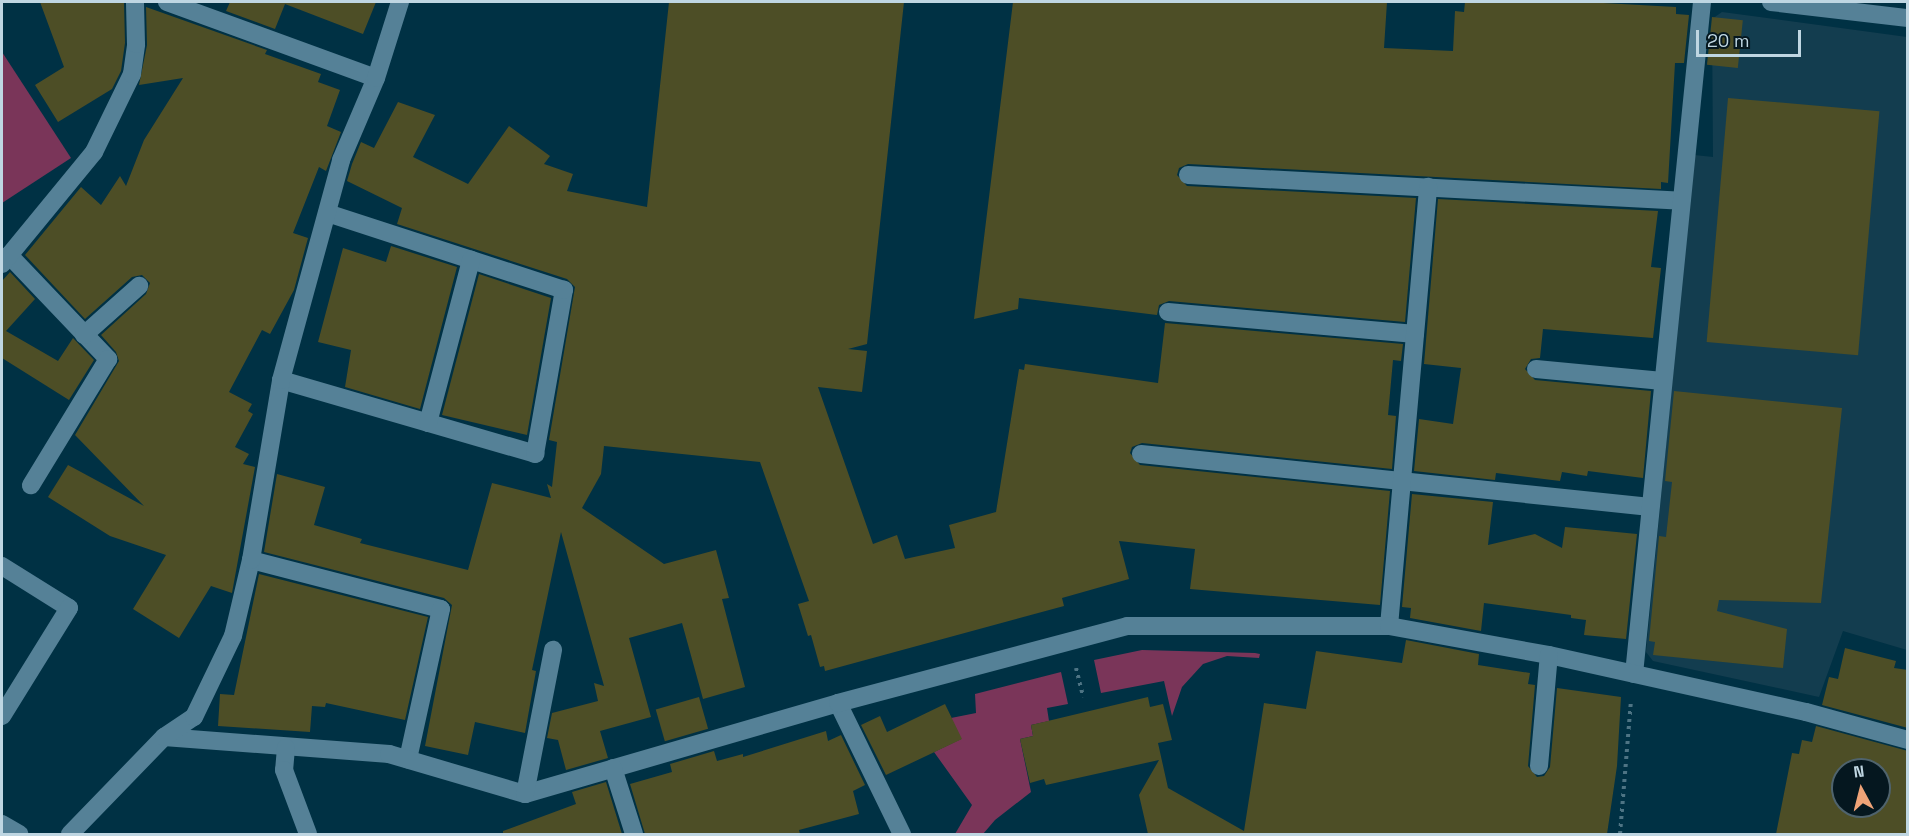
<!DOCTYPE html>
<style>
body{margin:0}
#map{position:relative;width:1909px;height:836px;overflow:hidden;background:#003144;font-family:"Space Grotesk",sans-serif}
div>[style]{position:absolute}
.built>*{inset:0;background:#133d4f}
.green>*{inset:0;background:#7a3559}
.building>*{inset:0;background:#4d4e26;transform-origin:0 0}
.path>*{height:4px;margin-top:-2px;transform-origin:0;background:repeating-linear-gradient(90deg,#4e7484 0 3px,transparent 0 7.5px)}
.minor>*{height:18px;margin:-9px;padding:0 9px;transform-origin:9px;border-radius:9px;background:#558197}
span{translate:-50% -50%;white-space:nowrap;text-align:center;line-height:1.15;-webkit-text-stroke:5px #05171f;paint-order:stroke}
.frame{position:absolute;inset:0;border:3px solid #bfd6e2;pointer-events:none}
.north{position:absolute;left:1831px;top:758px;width:60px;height:60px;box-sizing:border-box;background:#05171f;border:2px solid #4f636d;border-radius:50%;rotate:353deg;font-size:16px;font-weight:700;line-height:24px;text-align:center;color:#bfd6e2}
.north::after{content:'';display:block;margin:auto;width:21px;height:27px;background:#efa377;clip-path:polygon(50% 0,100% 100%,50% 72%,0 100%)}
.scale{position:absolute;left:1696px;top:30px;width:105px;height:27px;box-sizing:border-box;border:3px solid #bfd6e2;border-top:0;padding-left:8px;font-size:18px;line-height:21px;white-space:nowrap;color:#bfd6e2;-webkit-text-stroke:4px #05171f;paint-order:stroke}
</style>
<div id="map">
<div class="built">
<div style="clip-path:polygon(1722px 12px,1907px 37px,1907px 650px,1843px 631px,1819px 697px,1653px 661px,1646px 652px,1694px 155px,1713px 157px,1712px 19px)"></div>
</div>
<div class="green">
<div style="clip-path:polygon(2px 52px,71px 158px,2px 203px)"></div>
<div style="clip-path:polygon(1142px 650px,1255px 653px,1260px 654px,1259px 658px,1227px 656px,1203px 664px,1182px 687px,1172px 716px,1164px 681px,1101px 693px,1094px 660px)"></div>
<div style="clip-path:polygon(1061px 672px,1068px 704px,1047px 708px,1049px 721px,1031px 725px,1033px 736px,1020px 739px,1031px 792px,995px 820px,983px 834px,955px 834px,972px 805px,934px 752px,961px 739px,951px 718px,976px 713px,975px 694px)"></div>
</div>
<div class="building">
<div style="clip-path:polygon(40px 2px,124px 2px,125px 43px,121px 71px,112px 89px,58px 122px,35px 85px,64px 67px)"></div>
<div style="clip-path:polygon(230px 2px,376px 2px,363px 34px,285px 4px,275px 29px,226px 11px)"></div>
<div style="clip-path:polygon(669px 2px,904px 2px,867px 344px,848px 349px,867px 351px,862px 392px,818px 387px,873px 544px,897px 535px,905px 559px,955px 548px,949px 525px,996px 512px,1019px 369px,1024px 370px,1025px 364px,1158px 383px,1165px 323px,1403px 344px,1401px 361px,1393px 360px,1388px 415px,1396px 416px,1392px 469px,1142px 443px,1132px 447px,1130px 453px,1140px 465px,1390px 491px,1380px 605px,1190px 589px,1195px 549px,1119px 541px,1129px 579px,1062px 598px,1064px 606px,825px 671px,824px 666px,820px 667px,811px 635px,808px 636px,798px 604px,809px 601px,760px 462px,604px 446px,601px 474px,582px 508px,664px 564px,716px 550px,729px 598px,722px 599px,745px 687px,703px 699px,682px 623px,629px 638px,651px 717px,600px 731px,608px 758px,566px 770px,558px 740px,547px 738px,552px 713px,598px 701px,594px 683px,604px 686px,561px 532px,532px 670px,536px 671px,525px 733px,475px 722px,468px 755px,425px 746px,452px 605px,444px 598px,264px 552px,277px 474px,325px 487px,314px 525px,362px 539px,360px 543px,468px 570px,492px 483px,551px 498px,547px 484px,552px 487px,557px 442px,549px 440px,575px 287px,567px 279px,397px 224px,402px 208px,347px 181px,352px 164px,361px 142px,374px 148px,398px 102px,435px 115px,413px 157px,468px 184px,509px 126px,550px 156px,544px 164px,573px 174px,567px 191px,647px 207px)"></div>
<div style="clip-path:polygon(1013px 2px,1387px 2px,1384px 48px,1453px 51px,1455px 11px,1464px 12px,1465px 2px,1585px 2px,1676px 7px,1676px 14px,1689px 15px,1684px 63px,1675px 63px,1668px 183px,1661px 182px,1661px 189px,1188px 164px,1179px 168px,1177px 175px,1187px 186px,1416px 198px,1405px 322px,1169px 301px,1159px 305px,1157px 315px,1019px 298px,1018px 309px,974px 319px)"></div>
<div style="clip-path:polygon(146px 7px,267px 50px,265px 54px,321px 74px,318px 82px,340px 90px,327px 126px,341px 132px,326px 171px,319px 167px,293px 233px,308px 238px,294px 290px,270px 334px,262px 330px,229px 392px,252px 404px,248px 411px,253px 414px,235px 447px,249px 454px,243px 464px,255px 467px,232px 593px,211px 586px,179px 638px,133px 609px,166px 555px,110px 536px,48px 497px,68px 465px,144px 506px,75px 435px,119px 361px,116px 352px,101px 335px,146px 294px,150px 283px,142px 275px,132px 277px,85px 319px,25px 255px,81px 187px,101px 205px,120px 176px,126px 186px,144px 140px,183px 78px,139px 85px,147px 45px)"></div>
<div style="left:1712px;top:17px;width:31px;height:48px;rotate:6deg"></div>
<div style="left:1728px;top:98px;width:152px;height:245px;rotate:5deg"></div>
<div style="clip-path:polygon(1438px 199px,1658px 211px,1651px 267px,1661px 268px,1653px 338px,1543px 329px,1540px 358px,1531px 359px,1525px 369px,1535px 380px,1651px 391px,1643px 478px,1588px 471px,1587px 476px,1562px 472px,1560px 481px,1496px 473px,1495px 480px,1414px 471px,1419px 419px,1453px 424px,1461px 368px,1424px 364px)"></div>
<div style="clip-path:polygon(391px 246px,457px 267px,420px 409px,345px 387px,351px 350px,318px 342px,343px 248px,386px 262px)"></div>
<div style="clip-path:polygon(10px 272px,35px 299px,6px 331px,58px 361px,73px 338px,94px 360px,69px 400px,2px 358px,2px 281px)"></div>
<div style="clip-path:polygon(479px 274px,551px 298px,527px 435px,442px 415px)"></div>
<div style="clip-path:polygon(1674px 391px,1842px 408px,1821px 603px,1719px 600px,1717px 611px,1787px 629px,1783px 668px,1653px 655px,1655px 642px,1649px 641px,1659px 536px,1666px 537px,1672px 482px,1665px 481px)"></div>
<div style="clip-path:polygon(1412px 494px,1493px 502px,1488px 545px,1535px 534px,1562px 548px,1565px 527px,1637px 534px,1626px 639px,1584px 635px,1586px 620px,1571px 618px,1571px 615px,1484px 603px,1481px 631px,1410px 618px,1411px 608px,1402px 607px)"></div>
<div style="clip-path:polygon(259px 574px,428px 617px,405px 720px,326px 703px,325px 707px,312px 706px,310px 732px,218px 726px,220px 694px,234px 695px)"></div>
<div style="clip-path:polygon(1406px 640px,1479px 654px,1478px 665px,1530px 673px,1528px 684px,1535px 685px,1528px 766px,1537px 777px,1544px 776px,1550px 767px,1557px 688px,1621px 697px,1617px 766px,1607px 834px,1148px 834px,1139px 795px,1159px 760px,1046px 785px,1044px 779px,1030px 783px,1020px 739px,1033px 736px,1031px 725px,1148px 697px,1150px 707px,1163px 704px,1172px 740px,1158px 743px,1168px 788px,1244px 831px,1264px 703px,1306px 709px,1316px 651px,1402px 663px)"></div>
<div style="clip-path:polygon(1845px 648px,1896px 661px,1894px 668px,1908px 670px,1908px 728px,1822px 705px,1829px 677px,1838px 679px)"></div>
<div style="left:699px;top:697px;width:33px;height:45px;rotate:74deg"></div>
<div style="clip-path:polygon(945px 704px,962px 739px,886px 775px,861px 725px,880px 716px,887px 732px)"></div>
<div style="clip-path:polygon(evenodd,1816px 726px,1908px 751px,1908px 834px,1776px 834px,1792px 753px,1799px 754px,1802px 740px,1812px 742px,1816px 726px,1843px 770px,1879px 770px,1879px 806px,1843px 806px,1843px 770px)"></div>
<div style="clip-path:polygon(826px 731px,828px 741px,841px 735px,865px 785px,853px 791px,859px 814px,799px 830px,800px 834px,645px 834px,630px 784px,672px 772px,670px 764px,714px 751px,717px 761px,743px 754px,743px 757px)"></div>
<div style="clip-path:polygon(606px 782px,622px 834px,503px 834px,503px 831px,576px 804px,572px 792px)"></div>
</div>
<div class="path">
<div style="left:1076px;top:668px;width:30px;rotate:76deg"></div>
<div style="left:1620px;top:834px;width:133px;rotate:-85.3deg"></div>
</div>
<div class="minor">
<div style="left:167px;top:2px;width:222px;rotate:20deg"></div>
<div style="left:1771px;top:2px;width:138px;rotate:6.7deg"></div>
<div style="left:1188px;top:175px;width:494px;rotate:3deg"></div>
<div style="left:9px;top:255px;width:144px;rotate:46.4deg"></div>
<div style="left:108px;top:359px;width:148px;rotate:121.4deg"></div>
<div style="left:2px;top:264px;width:145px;rotate:-50.6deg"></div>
<div style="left:94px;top:152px;width:87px;rotate:-64deg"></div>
<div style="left:132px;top:74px;width:30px;rotate:-82deg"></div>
<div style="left:136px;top:44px;width:42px;rotate:-91.4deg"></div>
<div style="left:1168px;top:312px;width:248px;rotate:5.1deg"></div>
<div style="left:84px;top:335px;width:74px;rotate:-41.7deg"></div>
<div style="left:1536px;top:369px;width:127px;rotate:5.4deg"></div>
<div style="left:281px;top:380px;width:265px;rotate:16.2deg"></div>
<div style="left:535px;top:454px;width:167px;rotate:-80deg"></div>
<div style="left:564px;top:290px;width:249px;rotate:-162deg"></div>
<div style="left:428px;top:423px;width:169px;rotate:-75.2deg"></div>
<div style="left:1141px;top:454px;width:512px;rotate:5.94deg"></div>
<div style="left:251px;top:560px;width:196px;rotate:14.5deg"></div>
<div style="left:441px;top:609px;width:154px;rotate:102.4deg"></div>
<div style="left:2px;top:566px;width:79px;rotate:32.1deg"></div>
<div style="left:69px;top:608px;width:127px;rotate:121.8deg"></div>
<div style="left:1389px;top:626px;width:441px;rotate:-84.9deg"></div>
<div style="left:1634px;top:674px;width:675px;rotate:-84.22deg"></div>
<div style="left:838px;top:703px;width:146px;rotate:64deg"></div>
<div style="left:164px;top:737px;width:226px;rotate:4.3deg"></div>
<div style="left:389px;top:754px;width:142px;rotate:16.4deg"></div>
<div style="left:525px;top:794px;width:326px;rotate:-16.2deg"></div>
<div style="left:838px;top:703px;width:299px;rotate:-14.9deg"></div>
<div style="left:1127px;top:626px;width:262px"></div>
<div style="left:1389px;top:626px;width:163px;rotate:10.3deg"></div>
<div style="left:1549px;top:655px;width:263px;rotate:12.5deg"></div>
<div style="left:1806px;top:712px;width:106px;rotate:15.4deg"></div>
<div style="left:286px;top:748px;width:22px;rotate:95deg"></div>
<div style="left:284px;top:770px;width:68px;rotate:69.4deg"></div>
<div style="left:1539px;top:766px;width:111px;rotate:-84.9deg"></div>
<div style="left:613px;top:768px;width:69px;rotate:72.3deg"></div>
<div style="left:525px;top:794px;width:147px;rotate:-79deg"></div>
<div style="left:2px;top:824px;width:20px;rotate:30deg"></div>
<div style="left:70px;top:834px;width:135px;rotate:-45.9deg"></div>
<div style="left:164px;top:737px;width:36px;rotate:-34deg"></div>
<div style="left:194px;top:717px;width:90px;rotate:-64.3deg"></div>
<div style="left:233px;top:636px;width:78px;rotate:-76.7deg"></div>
<div style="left:251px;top:560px;width:182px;rotate:-80.5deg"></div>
<div style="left:281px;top:380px;width:228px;rotate:-74.7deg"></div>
<div style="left:341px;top:160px;width:89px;rotate:-66.9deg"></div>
<div style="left:376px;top:78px;width:80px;rotate:-72.5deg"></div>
</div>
<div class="frame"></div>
<div class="north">N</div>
<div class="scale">20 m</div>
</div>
